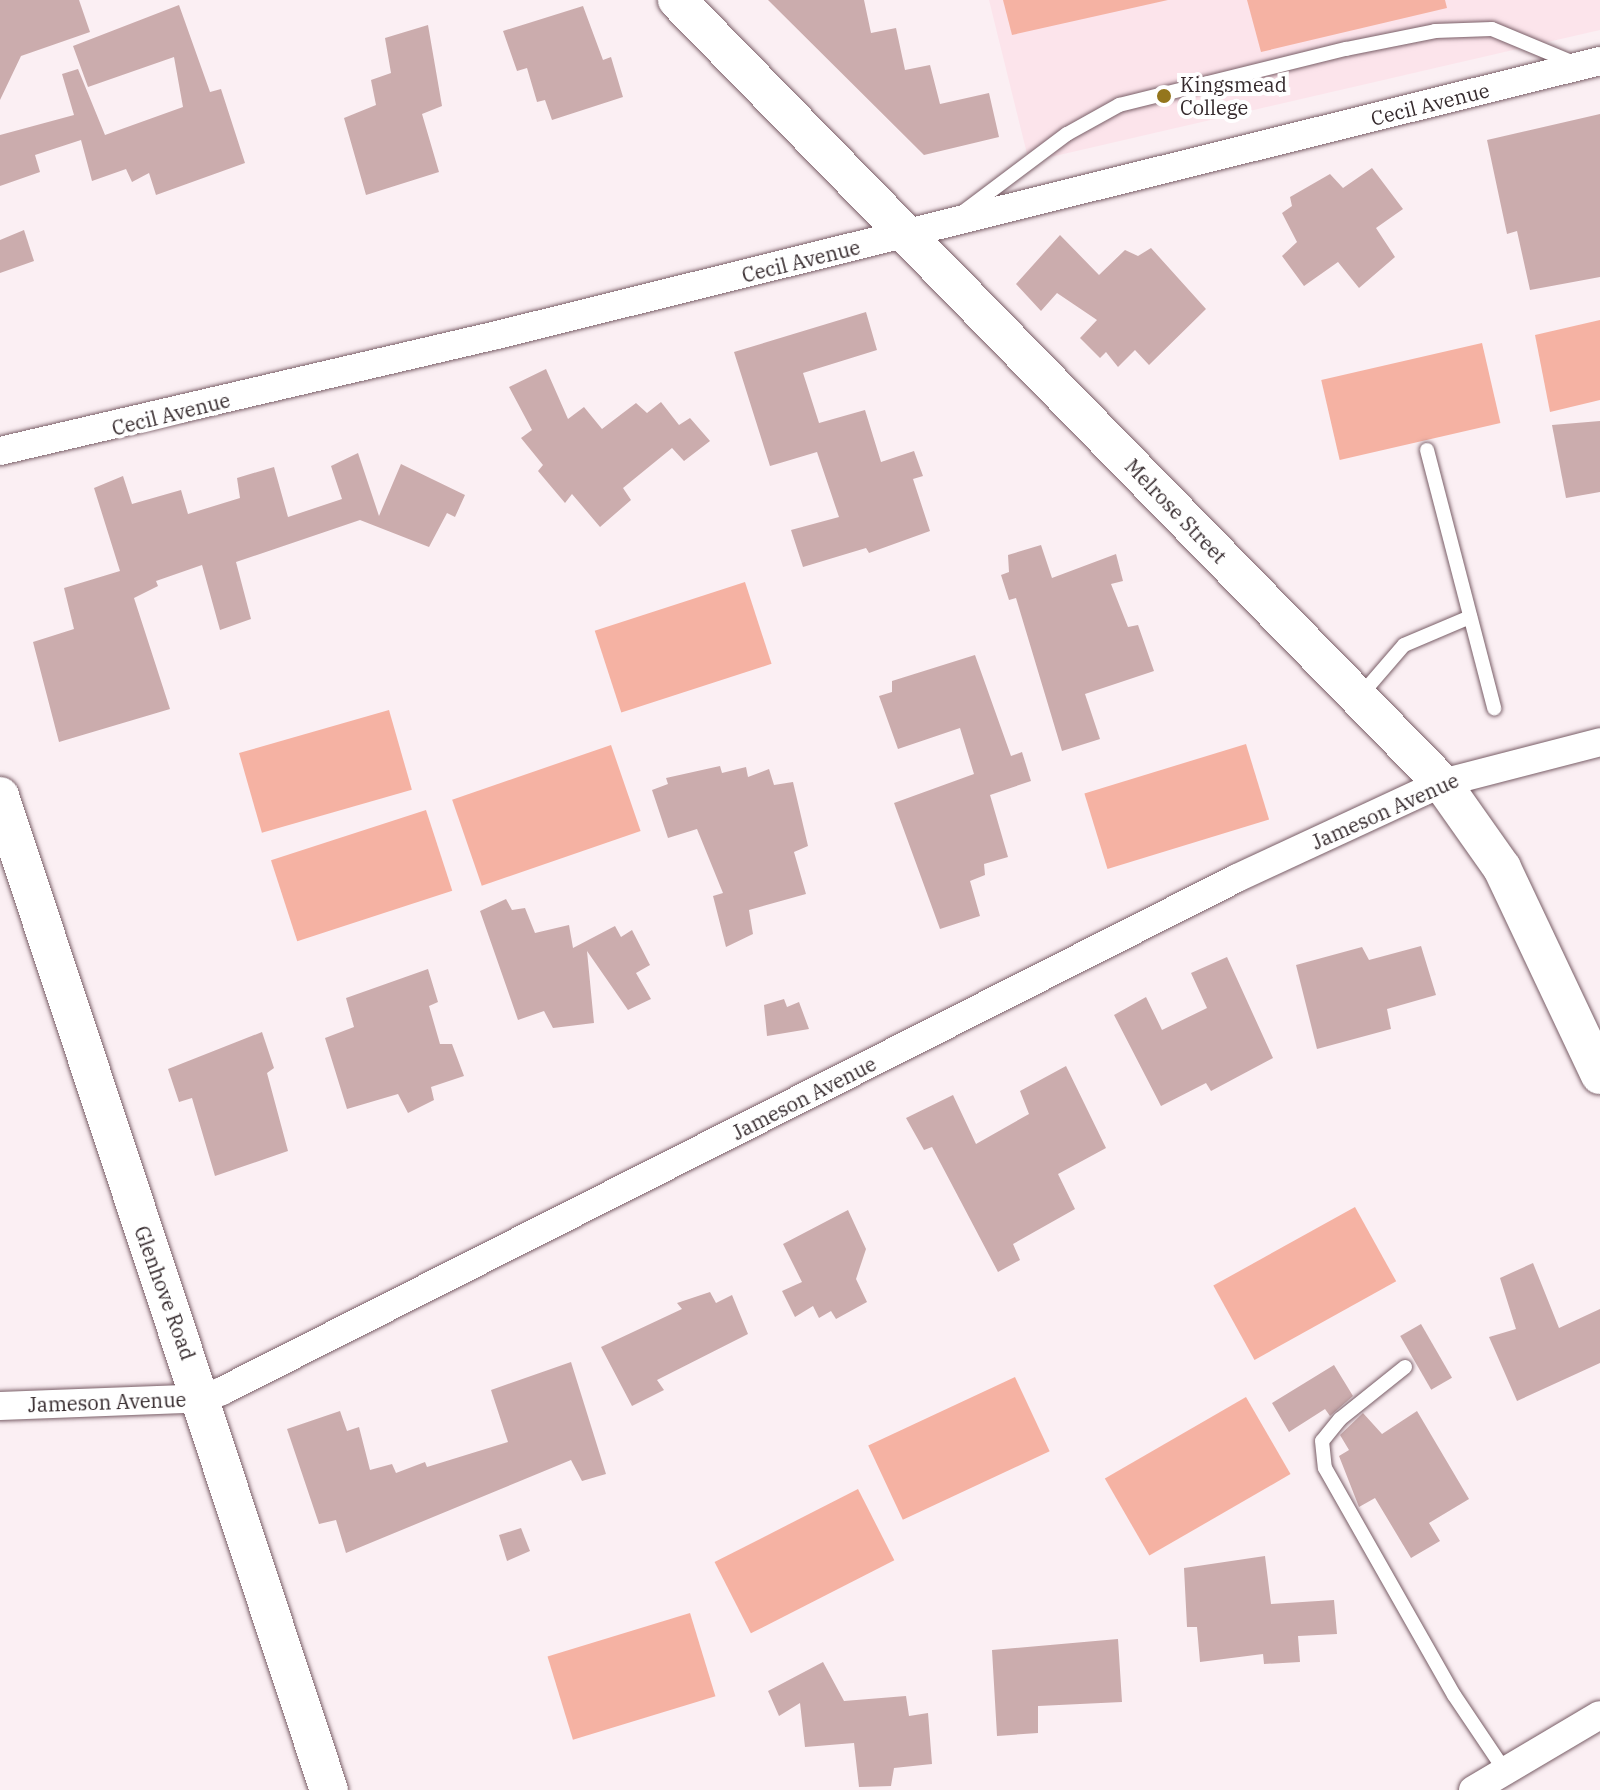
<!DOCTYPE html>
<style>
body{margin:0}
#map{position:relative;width:1600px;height:1790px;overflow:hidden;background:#fbeff3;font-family:"IBM Plex Serif",serif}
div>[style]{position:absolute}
.built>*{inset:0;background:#fce4eb}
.green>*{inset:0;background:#f5b2a3;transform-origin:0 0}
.building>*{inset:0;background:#cbacad;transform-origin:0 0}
.roads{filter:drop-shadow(0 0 2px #795e67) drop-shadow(0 0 2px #795e67)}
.lane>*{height:14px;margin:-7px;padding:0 7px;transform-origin:7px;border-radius:7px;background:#fff}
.street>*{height:28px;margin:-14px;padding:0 14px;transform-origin:14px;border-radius:14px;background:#fff}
.secondary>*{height:38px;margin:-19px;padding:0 19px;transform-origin:19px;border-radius:19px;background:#fff}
.dots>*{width:22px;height:22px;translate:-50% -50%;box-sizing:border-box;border:4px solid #fff;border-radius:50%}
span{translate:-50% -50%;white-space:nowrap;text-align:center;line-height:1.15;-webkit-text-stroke:8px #fff;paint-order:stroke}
.poi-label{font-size:20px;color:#352a2d}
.left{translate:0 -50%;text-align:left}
.street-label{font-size:20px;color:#352a2d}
</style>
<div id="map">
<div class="built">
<div style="clip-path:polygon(989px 0,1600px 0,1600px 30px,1029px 162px)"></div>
</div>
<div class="green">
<div style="clip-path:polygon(1003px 0,1168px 0,1012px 35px)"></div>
<div style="clip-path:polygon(1247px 0,1445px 0,1447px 8px,1261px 52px)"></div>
<div style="clip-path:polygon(1600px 320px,1600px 400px,1550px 412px,1535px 335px)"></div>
<div style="left:1482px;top:343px;width:82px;height:165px;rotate:77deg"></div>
<div style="left:745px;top:582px;width:86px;height:158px;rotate:72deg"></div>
<div style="left:389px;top:710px;width:83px;height:156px;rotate:74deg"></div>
<div style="left:1246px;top:744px;width:79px;height:169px;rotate:73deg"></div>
<div style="left:611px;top:745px;width:91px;height:168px;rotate:71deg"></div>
<div style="left:426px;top:810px;width:85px;height:163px;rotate:72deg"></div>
<div style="left:1355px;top:1207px;width:85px;height:162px;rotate:61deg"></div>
<div style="left:1015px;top:1377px;width:82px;height:162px;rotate:65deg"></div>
<div style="left:1246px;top:1397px;width:89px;height:163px;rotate:60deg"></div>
<div style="left:858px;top:1489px;width:80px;height:161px;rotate:63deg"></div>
<div style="left:690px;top:1613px;width:87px;height:149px;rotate:73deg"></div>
</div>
<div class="building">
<div style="clip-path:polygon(0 0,79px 0,90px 32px,21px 56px,0 100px)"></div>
<div style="clip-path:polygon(768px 0,864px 0,871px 33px,896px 28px,905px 70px,930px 65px,940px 104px,989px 93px,999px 137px,924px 155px)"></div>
<div style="clip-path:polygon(179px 5px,210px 92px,221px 89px,245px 163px,156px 195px,149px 173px,132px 182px,126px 169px,92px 181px,81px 140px,35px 155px,40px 172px,0 186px,0 135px,74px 115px,62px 74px,78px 69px,105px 135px,183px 107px,174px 57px,88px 87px,73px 46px)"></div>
<div style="clip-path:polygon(583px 6px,603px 60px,611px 57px,623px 97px,552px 120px,545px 100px,537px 102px,527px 68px,517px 71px,503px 31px)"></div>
<div style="clip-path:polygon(428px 25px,442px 106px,422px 114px,439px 172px,366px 195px,344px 118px,376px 105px,371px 80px,391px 73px,385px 38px)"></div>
<div style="clip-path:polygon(1600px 114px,1600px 277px,1530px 290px,1517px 231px,1507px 234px,1487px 140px)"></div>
<div style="clip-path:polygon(1372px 168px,1403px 209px,1376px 228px,1395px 257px,1359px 288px,1338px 262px,1304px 286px,1282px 256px,1297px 242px,1282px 213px,1292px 206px,1290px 197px,1330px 174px,1343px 188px)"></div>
<div style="clip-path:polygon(24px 230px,34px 261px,0 273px,0 240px)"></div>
<div style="clip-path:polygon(1060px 235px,1099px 275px,1125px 250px,1138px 256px,1151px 248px,1206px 309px,1149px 365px,1135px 350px,1118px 367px,1106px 352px,1100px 358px,1080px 338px,1097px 320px,1057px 293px,1041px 311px,1016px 284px)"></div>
<div style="clip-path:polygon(866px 312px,877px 350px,803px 373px,819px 423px,865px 410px,881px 462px,914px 451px,923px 476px,913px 479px,930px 531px,869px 553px,866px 548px,803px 567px,791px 530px,839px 517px,817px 452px,770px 466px,734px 352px)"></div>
<div style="clip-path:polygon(546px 369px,568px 419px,584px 407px,602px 429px,636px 403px,647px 413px,661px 402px,679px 425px,690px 418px,710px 441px,684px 461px,672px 448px,623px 488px,631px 500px,600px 527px,572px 494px,565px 503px,538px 471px,543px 465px,521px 438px,532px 430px,509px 387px)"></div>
<div style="clip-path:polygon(1600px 421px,1600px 492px,1566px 498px,1552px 425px)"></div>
<div style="clip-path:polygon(358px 453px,379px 516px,401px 464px,465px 495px,455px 517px,447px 513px,429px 547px,360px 520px,236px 562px,251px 619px,220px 630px,202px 565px,156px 581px,158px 586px,134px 598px,170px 709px,59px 742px,33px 642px,74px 629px,64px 588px,120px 571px,94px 488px,123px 476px,132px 504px,181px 490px,188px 514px,240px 498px,237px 478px,274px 467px,288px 517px,342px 499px,331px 466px)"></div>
<div style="clip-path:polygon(1041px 545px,1052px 578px,1116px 554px,1123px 581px,1111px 584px,1128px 627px,1138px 625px,1154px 671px,1085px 694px,1100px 739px,1062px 751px,1016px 598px,1009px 600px,1001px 575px,1009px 572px,1008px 555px)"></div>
<div style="clip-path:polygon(975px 655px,1011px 756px,1022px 752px,1031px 781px,990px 795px,1008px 857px,984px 864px,985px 875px,970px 881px,980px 916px,940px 929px,894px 803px,974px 774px,960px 728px,898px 749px,879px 696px,892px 692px,892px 681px)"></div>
<div style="clip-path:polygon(720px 766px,722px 773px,746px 767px,748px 777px,769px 769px,774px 785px,793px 782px,808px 846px,794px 852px,806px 894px,749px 910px,753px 934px,726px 947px,713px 896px,723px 893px,697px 829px,668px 838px,652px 790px,668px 784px,666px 778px)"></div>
<div style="clip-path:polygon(506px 899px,512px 910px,525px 908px,535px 933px,569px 925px,573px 948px,615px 926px,621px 937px,632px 930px,650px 965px,636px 973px,651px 999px,628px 1010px,587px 951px,594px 1023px,553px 1028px,544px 1011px,518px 1020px,480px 911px)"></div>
<div style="clip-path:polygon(1421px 946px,1436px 995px,1387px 1009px,1391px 1029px,1317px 1049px,1296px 965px,1362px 947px,1369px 960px)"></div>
<div style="clip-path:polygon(1227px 957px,1273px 1058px,1211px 1091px,1206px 1083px,1161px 1106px,1114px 1015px,1146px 997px,1162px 1030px,1207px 1008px,1191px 973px)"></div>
<div style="clip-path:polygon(428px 969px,438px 1002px,429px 1006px,440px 1044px,452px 1044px,464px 1076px,431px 1087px,434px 1100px,408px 1113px,398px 1094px,347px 1109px,325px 1038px,354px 1027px,346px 998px)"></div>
<div style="clip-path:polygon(784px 999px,787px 1007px,799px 1002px,809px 1029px,767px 1036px,764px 1005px)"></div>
<div style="clip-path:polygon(262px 1032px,274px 1068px,267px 1073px,288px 1151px,215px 1176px,192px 1098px,179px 1102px,168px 1069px)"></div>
<div style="clip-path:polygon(1066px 1066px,1106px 1148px,1058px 1174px,1075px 1209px,1013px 1244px,1020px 1260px,998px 1272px,932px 1147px,924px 1150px,906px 1118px,953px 1095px,976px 1144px,1029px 1114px,1020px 1091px)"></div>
<div style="clip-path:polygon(848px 1210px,866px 1249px,856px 1279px,867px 1302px,836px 1319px,831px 1311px,819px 1318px,813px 1306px,795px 1317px,782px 1291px,802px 1282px,783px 1244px)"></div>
<div style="clip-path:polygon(1533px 1263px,1559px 1328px,1600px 1309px,1600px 1363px,1517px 1401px,1489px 1337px,1516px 1329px,1500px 1278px)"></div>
<div style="clip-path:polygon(710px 1292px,716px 1303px,732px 1295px,748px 1334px,657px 1380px,664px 1390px,632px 1406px,601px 1347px,682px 1309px,677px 1303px)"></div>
<div style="left:1421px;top:1324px;width:62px;height:24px;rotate:60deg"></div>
<div style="clip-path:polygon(571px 1362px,606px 1474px,582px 1481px,571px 1460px,346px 1553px,336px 1520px,319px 1524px,287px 1429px,340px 1411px,347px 1431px,359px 1427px,370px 1470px,392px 1464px,396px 1473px,425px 1462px,427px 1467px,508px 1442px,491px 1390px)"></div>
<div style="clip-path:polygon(1334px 1365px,1353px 1396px,1330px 1416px,1325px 1409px,1289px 1432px,1272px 1403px)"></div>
<div style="clip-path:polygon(1417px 1411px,1469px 1499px,1429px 1523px,1440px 1541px,1411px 1558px,1375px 1498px,1359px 1507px,1339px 1456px,1349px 1450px,1340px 1435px,1363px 1413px,1382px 1434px)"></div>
<div style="clip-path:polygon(521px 1528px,530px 1551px,507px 1561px,499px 1535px)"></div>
<div style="clip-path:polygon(1265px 1556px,1271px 1604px,1334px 1600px,1337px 1634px,1298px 1636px,1300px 1662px,1264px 1664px,1263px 1654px,1200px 1662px,1197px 1627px,1187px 1627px,1184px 1568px)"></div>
<div style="clip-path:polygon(1118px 1639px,1122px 1702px,1038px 1706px,1038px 1733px,997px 1736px,992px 1650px)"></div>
<div style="clip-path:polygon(823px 1662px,844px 1701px,906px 1696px,909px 1716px,928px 1713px,932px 1764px,894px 1768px,891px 1786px,859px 1787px,854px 1743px,805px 1747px,800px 1703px,779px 1716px,768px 1691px)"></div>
</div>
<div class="roads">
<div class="lane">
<div style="left:963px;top:212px;width:130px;rotate:-36.9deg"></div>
<div style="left:1067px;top:134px;width:60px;rotate:-29.1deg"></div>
<div style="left:1119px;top:105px;width:234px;rotate:-13.9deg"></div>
<div style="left:1346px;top:49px;width:91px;rotate:-11.4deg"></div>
<div style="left:1435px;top:31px;width:57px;rotate:-2deg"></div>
<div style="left:1492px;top:29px;width:91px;rotate:22.6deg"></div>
<div style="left:1427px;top:450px;width:267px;rotate:75.4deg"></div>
<div style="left:1360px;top:696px;width:67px;rotate:-49.2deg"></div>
<div style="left:1404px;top:645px;width:72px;rotate:-23deg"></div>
<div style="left:1405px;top:1367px;width:83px;rotate:141.3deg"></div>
<div style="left:1340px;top:1419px;width:28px;rotate:129deg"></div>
<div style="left:1322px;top:1441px;width:27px;rotate:84deg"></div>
<div style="left:1325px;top:1468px;width:261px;rotate:60.4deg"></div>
<div style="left:1454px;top:1695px;width:92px;rotate:56.1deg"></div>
</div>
<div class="street">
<div style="left:0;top:451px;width:510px;rotate:-13.14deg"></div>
<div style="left:497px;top:335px;width:1137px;rotate:-13.95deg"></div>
<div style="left:0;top:1406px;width:204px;rotate:-2.2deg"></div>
<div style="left:204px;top:1398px;width:19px;rotate:-21deg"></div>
<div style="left:222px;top:1391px;width:1137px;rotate:-26.81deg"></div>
<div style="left:1237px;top:878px;width:226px;rotate:-24.9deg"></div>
<div style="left:1442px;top:783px;width:163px;rotate:-14.5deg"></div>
<div style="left:1473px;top:1790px;width:147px;rotate:-30.6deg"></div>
</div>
<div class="secondary">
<div style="left:677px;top:0;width:1095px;rotate:45.67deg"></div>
<div style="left:1442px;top:783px;width:104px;rotate:54.8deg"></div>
<div style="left:1502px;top:868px;width:229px;rotate:64.7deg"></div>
<div style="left:0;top:796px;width:1047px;rotate:71.69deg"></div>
</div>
</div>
<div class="dots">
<div style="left:1164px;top:96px;background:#94761d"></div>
</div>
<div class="poi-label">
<span class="left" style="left:1180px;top:96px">Kingsmead<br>College</span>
</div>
<div class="street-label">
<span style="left:1430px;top:104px;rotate:-14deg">Cecil Avenue</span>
<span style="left:801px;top:261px;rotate:-14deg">Cecil Avenue</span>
<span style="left:171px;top:414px;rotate:-14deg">Cecil Avenue</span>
<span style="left:1176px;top:511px;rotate:46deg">Melrose Street</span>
<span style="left:1385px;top:811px;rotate:-24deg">Jameson Avenue</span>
<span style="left:804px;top:1098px;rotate:-27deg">Jameson Avenue</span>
<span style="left:165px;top:1293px;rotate:70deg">Glenhove Road</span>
<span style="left:107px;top:1402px;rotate:-2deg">Jameson Avenue</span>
</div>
</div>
